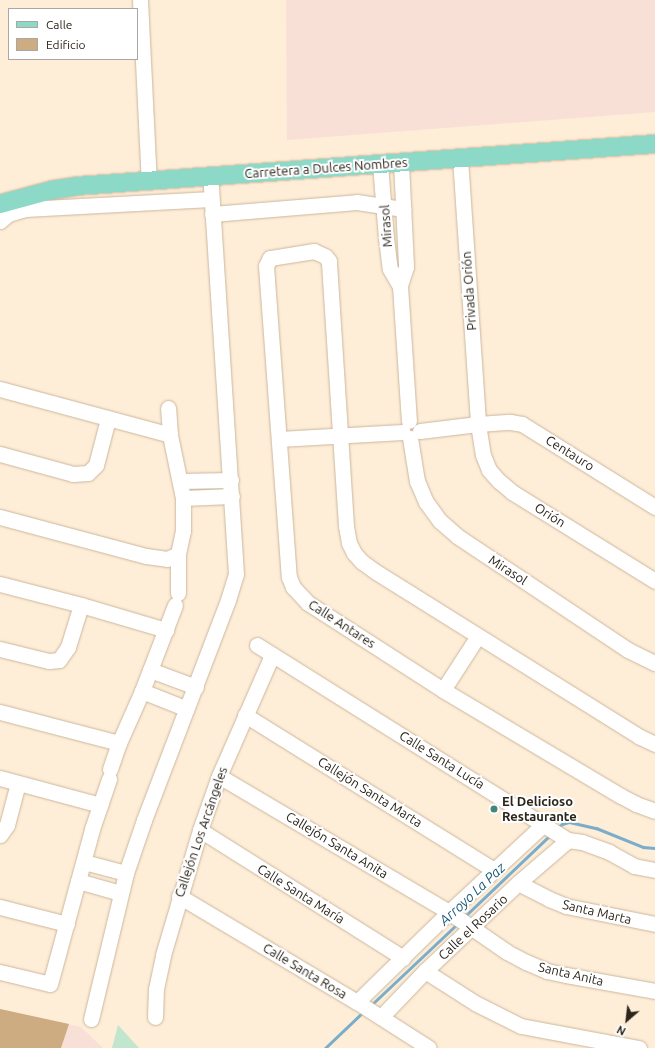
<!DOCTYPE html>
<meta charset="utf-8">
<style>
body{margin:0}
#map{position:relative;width:655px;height:1048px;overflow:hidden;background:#feedd7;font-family:Ubuntu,sans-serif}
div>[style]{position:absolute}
.industrial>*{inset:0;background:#f8e0d6}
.green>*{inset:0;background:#c1e5cd}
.stream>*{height:3px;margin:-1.5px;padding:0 1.5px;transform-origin:1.5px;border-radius:1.5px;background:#79adcb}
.building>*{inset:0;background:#ccac80}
.roads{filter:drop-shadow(0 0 1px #cbb79d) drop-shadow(0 0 1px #cbb79d)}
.minor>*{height:15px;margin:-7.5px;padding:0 7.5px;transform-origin:7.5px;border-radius:7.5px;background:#fff}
.major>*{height:18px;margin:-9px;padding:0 9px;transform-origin:9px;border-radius:9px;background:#8cd9c8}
.dots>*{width:11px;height:11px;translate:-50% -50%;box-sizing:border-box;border:2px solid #fff;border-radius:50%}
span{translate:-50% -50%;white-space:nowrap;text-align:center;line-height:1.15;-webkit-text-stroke:4px #fff;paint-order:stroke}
.street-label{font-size:13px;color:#2c251b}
.poi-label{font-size:13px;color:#2c251b;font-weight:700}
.left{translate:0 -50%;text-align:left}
.water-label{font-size:14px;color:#195a78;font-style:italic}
.legend{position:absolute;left:8px;top:8px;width:130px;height:52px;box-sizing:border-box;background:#fff;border:1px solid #aba8a4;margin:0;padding:5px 7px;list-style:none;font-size:12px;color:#2c251b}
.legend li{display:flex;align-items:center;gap:8px;height:20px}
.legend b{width:20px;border:1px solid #aba8a4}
.north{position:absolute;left:607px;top:1000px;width:40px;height:40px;-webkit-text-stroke:3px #fff;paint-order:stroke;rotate:208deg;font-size:11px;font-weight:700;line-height:16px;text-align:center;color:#2c251b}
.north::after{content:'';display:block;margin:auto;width:14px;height:18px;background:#2c251b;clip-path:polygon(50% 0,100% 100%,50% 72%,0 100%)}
</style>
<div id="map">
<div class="industrial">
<div style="clip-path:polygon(286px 0,655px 0,655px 112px,287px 140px)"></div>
<div style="clip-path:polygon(0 1009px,81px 1027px,103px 1048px,0 1048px)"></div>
</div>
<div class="green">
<div style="clip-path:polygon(118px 1025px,139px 1048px,112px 1048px)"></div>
</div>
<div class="stream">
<div style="left:557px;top:828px;width:6px;rotate:-39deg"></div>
<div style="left:562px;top:824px;width:7px;rotate:-16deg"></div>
<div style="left:569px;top:822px;width:28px;rotate:13deg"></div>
<div style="left:596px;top:828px;width:51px;rotate:22deg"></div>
<div style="left:643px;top:847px;width:12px;rotate:5deg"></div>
<div style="left:465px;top:916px;width:117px;rotate:-43.6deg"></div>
<div style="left:370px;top:1006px;width:121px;rotate:-43.3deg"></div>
<div style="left:325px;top:1048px;width:52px;rotate:-43.5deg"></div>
</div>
<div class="building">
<div style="clip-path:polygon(0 1009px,69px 1024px,61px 1048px,0 1048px)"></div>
</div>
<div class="roads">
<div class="minor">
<div style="left:140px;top:0;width:181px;rotate:87.2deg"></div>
<div style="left:460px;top:158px;width:267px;rotate:86.1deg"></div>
<div style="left:478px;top:424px;width:31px;rotate:81deg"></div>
<div style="left:483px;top:455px;width:16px;rotate:68deg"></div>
<div style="left:489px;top:470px;width:15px;rotate:48deg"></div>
<div style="left:499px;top:481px;width:17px;rotate:40deg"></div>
<div style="left:512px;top:492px;width:168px;rotate:31.9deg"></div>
<div style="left:401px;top:163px;width:104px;rotate:87.2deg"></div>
<div style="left:406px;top:267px;width:20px;rotate:108deg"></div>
<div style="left:400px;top:286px;width:135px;rotate:86.2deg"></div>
<div style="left:380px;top:164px;width:74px;rotate:85.4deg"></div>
<div style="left:386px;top:238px;width:31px;rotate:83deg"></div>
<div style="left:390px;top:269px;width:20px;rotate:60deg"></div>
<div style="left:212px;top:214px;width:145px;rotate:-4.7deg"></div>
<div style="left:357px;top:202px;width:47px;rotate:8.7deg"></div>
<div style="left:0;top:221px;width:11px;rotate:-41deg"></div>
<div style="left:8px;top:214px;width:18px;rotate:-16deg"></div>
<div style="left:25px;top:209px;width:186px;rotate:-3.1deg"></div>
<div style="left:0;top:389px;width:176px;rotate:15.1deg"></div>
<div style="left:420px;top:431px;width:58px;rotate:-6.9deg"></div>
<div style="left:478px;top:424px;width:32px;rotate:-4deg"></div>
<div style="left:510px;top:422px;width:12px;rotate:9deg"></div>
<div style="left:522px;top:424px;width:157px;rotate:32deg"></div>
<div style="left:410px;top:438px;width:44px;rotate:80.8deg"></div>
<div style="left:417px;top:481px;width:23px;rotate:67deg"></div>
<div style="left:426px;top:502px;width:24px;rotate:54deg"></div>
<div style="left:440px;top:521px;width:23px;rotate:41deg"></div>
<div style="left:457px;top:536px;width:206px;rotate:33.7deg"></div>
<div style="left:628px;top:650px;width:30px;rotate:26deg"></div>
<div style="left:279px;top:439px;width:124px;rotate:-3.2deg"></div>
<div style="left:0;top:454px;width:76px;rotate:15.3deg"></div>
<div style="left:73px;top:474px;width:15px;rotate:-4deg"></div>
<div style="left:88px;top:473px;width:11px;rotate:-45deg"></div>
<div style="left:96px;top:465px;width:48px;rotate:-75.4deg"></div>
<div style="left:181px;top:481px;width:50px;rotate:-1.1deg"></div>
<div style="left:183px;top:498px;width:49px;rotate:-2.3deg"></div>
<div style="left:0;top:517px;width:151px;rotate:15deg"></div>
<div style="left:146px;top:556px;width:21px;rotate:8deg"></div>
<div style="left:167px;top:559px;width:12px;rotate:-24deg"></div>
<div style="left:178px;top:554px;width:24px;rotate:-78deg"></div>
<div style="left:183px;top:531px;width:33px;rotate:-90deg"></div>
<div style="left:183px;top:498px;width:64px;rotate:-101.7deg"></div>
<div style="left:170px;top:435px;width:27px;rotate:-94deg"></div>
<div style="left:0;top:584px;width:84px;rotate:14.5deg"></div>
<div style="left:81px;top:605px;width:89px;rotate:16.4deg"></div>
<div style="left:178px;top:593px;width:39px;rotate:-90deg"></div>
<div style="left:257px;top:645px;width:367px;rotate:32.1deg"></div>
<div style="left:568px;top:840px;width:14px;rotate:8deg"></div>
<div style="left:582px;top:842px;width:29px;rotate:20deg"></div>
<div style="left:609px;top:852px;width:29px;rotate:29deg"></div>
<div style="left:634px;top:866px;width:21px;rotate:11deg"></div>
<div style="left:0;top:649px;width:50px;rotate:13.8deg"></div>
<div style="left:49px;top:661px;width:10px;rotate:-6deg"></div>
<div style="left:59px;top:660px;width:16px;rotate:-55deg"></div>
<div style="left:68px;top:647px;width:44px;rotate:-72.8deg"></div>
<div style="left:150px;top:670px;width:49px;rotate:20.3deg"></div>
<div style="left:443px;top:690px;width:64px;rotate:-57.1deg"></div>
<div style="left:142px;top:691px;width:48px;rotate:21.8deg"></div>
<div style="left:0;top:712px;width:123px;rotate:14.6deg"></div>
<div style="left:119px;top:743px;width:57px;rotate:-66.1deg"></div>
<div style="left:142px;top:691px;width:92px;rotate:-69deg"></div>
<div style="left:245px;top:715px;width:293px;rotate:31.9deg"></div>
<div style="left:655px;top:744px;width:17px;rotate:-155deg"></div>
<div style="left:640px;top:737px;width:311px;rotate:-148deg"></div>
<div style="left:376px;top:572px;width:17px;rotate:-144deg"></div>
<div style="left:362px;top:562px;width:12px;rotate:-132deg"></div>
<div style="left:354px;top:553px;width:11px;rotate:-117deg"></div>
<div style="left:349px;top:543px;width:17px;rotate:-100deg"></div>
<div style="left:346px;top:526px;width:266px;rotate:-93.7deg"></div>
<div style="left:329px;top:261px;width:6px;rotate:-129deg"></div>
<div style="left:325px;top:256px;width:12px;rotate:-156deg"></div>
<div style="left:314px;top:251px;width:45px;rotate:171deg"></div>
<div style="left:270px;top:258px;width:9px;rotate:117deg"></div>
<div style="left:266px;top:266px;width:312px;rotate:85.8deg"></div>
<div style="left:289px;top:577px;width:11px;rotate:68deg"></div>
<div style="left:293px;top:587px;width:22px;rotate:47deg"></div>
<div style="left:308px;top:603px;width:161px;rotate:32.8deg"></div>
<div style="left:443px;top:690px;width:207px;rotate:30.8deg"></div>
<div style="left:621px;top:796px;width:17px;rotate:28deg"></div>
<div style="left:636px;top:804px;width:20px;rotate:20deg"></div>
<div style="left:110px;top:769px;width:28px;rotate:-71deg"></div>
<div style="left:219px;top:776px;width:267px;rotate:30.6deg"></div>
<div style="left:449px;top:912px;width:70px;rotate:34.6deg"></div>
<div style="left:507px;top:952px;width:21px;rotate:28deg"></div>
<div style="left:526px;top:962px;width:23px;rotate:23deg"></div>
<div style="left:547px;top:971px;width:19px;rotate:12deg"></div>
<div style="left:566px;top:975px;width:90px;rotate:10.2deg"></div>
<div style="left:0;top:778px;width:104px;rotate:15.1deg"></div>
<div style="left:200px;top:830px;width:240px;rotate:32.2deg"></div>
<div style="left:0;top:835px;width:12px;rotate:-55deg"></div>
<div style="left:7px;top:825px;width:43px;rotate:-75.3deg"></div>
<div style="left:84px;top:862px;width:43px;rotate:14.7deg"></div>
<div style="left:78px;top:881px;width:44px;rotate:15.9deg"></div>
<div style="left:518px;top:883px;width:35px;rotate:27deg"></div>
<div style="left:549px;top:899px;width:18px;rotate:22deg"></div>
<div style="left:566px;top:906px;width:91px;rotate:11.4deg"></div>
<div style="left:179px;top:896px;width:207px;rotate:30.8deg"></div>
<div style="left:357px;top:1002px;width:85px;rotate:32.6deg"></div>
<div style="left:0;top:907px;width:69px;rotate:14.2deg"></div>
<div style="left:425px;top:971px;width:59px;rotate:32.6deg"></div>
<div style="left:475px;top:1003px;width:51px;rotate:26.6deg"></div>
<div style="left:521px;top:1026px;width:120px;rotate:10.6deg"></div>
<div style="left:0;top:972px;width:51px;rotate:13.5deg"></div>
<div style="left:50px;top:984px;width:161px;rotate:-74.8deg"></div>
<div style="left:92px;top:829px;width:53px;rotate:-71.2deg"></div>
<div style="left:357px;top:1002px;width:129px;rotate:-44.4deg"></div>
<div style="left:449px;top:912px;width:129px;rotate:-42.8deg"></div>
<div style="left:155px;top:1017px;width:28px;rotate:-88deg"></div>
<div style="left:156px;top:989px;width:35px;rotate:-78deg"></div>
<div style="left:163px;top:955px;width:130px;rotate:-73.5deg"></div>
<div style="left:200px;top:830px;width:57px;rotate:-70.6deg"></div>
<div style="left:219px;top:776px;width:132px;rotate:-66.3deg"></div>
<div style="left:381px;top:1017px;width:64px;rotate:-46.3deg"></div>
<div style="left:425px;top:971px;width:128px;rotate:-43.4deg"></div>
<div style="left:518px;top:883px;width:66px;rotate:-40.7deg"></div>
<div style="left:91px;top:1019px;width:150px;rotate:-76.5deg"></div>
<div style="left:126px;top:873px;width:56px;rotate:-71.2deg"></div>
<div style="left:144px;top:820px;width:235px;rotate:-69.1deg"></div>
<div style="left:228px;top:600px;width:27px;rotate:-73deg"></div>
<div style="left:236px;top:574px;width:398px;rotate:-93.7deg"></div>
</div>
<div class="major">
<div style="left:0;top:204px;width:54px;rotate:-15.1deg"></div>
<div style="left:52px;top:190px;width:25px;rotate:-9deg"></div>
<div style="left:77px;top:186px;width:580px;rotate:-4.16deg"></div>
</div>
</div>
<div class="dots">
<div style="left:494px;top:809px;background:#41867b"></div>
</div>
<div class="street-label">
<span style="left:326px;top:168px;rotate:-4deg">Carretera a Dulces Nombres</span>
<span style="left:386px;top:226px;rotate:-94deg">Mirasol</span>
<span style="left:469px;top:291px;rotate:-94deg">Privada Orión</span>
<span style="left:570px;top:453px;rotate:32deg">Centauro</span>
<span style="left:550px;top:515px;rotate:32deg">Orión</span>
<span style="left:508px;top:570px;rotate:33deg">Mirasol</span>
<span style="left:342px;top:624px;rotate:33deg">Calle Antares</span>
<span style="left:442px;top:760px;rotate:32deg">Calle Santa Lucía</span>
<span style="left:370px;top:792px;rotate:32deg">Callejón Santa Marta</span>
<span style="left:201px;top:832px;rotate:-71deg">Callejón Los Arcángeles</span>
<span style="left:337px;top:845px;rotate:31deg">Callejón Santa Anita</span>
<span style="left:301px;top:894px;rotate:32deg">Calle Santa María</span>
<span style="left:597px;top:912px;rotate:13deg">Santa Marta</span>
<span style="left:473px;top:927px;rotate:-43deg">Calle el Rosario</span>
<span style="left:305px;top:971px;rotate:31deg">Calle Santa Rosa</span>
<span style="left:571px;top:974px;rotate:13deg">Santa Anita</span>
</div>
<div class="poi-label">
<span class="left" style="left:502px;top:809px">El Delicioso<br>Restaurante</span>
</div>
<div class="water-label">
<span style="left:472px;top:894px;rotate:-43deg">Arroyo La Paz</span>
</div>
<ul class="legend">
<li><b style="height:5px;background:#8cd9c8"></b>Calle</li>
<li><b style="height:11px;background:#ccac80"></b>Edificio</li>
</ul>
<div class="north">N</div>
</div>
